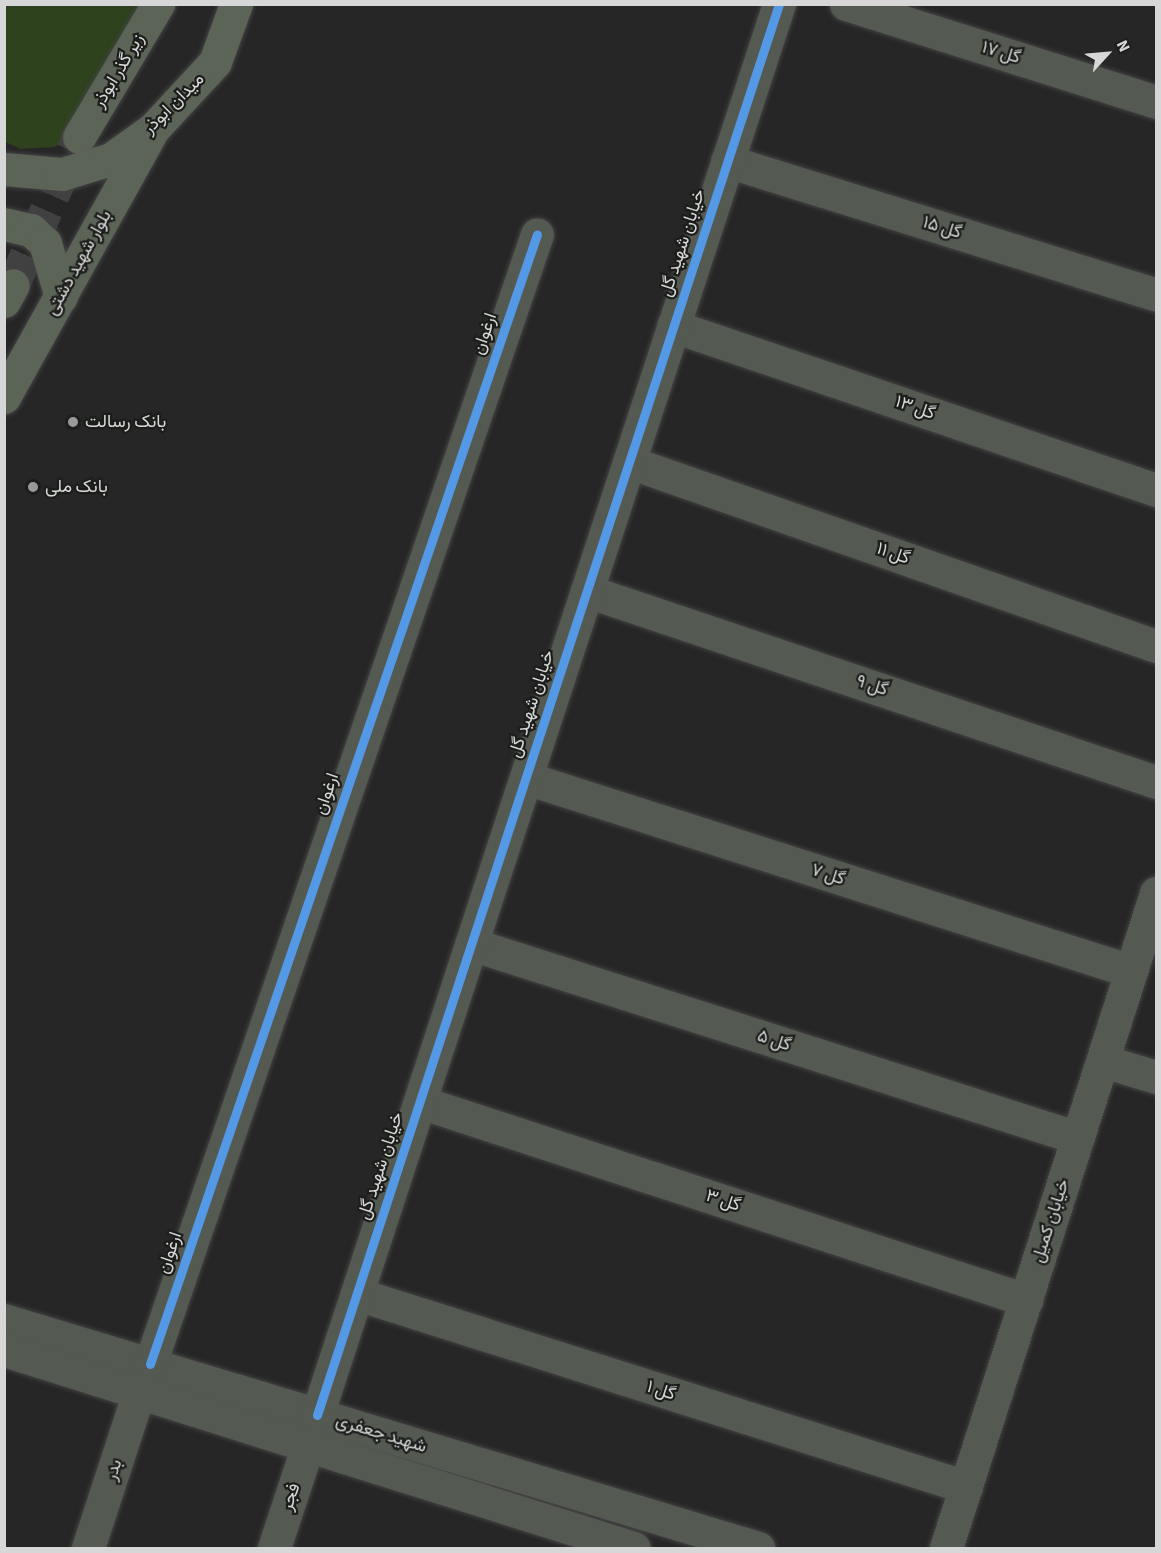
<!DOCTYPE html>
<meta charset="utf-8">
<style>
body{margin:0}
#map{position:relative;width:1161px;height:1553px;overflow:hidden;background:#262626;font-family:"Source Sans 3",Vazirmatn,sans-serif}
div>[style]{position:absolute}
.green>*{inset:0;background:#2e421d}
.major-tunnel>*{height:33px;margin-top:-16.5px;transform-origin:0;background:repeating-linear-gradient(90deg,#404140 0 33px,transparent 0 49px)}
.roads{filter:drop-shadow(0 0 2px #424242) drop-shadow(0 0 2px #424242)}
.minor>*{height:33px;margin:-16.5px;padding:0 16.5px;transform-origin:16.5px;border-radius:16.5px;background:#545951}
.major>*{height:33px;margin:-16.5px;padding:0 16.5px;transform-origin:16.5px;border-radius:16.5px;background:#5c6357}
.cycleway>*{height:9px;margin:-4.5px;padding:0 4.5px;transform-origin:4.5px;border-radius:4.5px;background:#5399e6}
.dots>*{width:16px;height:16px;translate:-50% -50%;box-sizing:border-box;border:3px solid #1c1e1b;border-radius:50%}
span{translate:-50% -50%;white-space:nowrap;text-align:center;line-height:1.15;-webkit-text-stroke:4.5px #1c1e1b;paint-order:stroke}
.street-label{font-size:18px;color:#d6d7d6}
.poi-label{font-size:18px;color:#d6d7d6}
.left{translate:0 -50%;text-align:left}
.frame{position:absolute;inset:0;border:6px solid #d6d7d6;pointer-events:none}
.north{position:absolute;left:1077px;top:24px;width:60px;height:60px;-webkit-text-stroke:4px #1c1e1b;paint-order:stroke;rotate:64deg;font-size:16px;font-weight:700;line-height:24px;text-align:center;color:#d6d7d6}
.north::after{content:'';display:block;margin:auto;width:21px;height:27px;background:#d6d7d6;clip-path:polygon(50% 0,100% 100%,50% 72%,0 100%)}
</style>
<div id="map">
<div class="green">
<div style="clip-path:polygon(4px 5px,176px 5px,114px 109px,83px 134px,54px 147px,21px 149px,5px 142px)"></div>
</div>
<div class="major-tunnel">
<div style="left:13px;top:285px;width:162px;rotate:-66deg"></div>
</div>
<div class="roads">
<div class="minor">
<div style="left:846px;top:4px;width:325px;rotate:17.5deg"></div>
<div style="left:727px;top:161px;width:449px;rotate:17.3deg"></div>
<div style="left:673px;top:326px;width:510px;rotate:18.75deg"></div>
<div style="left:629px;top:462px;width:558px;rotate:19.25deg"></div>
<div style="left:587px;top:591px;width:600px;rotate:18.56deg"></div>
<div style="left:526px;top:778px;width:635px;rotate:17.69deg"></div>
<div style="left:471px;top:944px;width:637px;rotate:17.72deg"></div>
<div style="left:1103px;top:1061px;width:55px;rotate:16.8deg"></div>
<div style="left:420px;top:1102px;width:638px;rotate:18.09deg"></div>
<div style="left:357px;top:1294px;width:639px;rotate:17.58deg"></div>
<div style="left:4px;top:1320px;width:788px;rotate:16.82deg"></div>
<div style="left:4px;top:1350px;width:660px;rotate:17.45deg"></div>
<div style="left:150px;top:1364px;width:1194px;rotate:-71.09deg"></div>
<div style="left:317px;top:1415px;width:1485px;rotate:-71.87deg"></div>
<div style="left:88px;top:1548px;width:164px;rotate:-71.9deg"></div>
<div style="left:274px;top:1548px;width:108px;rotate:-71.7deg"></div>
<div style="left:946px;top:1548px;width:688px;rotate:-72.22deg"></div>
</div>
<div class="major">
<div style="left:79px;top:137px;width:155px;rotate:-59.3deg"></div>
<div style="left:4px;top:169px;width:58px;rotate:4.9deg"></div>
<div style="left:62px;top:174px;width:51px;rotate:-17deg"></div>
<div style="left:111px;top:159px;width:52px;rotate:-35.5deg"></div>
<div style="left:153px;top:129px;width:91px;rotate:-47.2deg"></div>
<div style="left:215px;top:62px;width:62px;rotate:-70.1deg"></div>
<div style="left:4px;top:224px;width:28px;rotate:13deg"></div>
<div style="left:31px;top:230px;width:19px;rotate:43deg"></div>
<div style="left:45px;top:243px;width:56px;rotate:73.5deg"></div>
<div style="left:4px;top:301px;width:18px;rotate:-61deg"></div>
<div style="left:4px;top:397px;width:299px;rotate:-60.9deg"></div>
</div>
</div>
<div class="cycleway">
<div style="left:150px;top:1364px;width:1194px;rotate:-71.09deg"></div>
<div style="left:317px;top:1415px;width:1485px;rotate:-71.87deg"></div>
</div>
<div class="dots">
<div style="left:73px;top:422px;background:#989998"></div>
<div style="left:33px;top:487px;background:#989998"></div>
</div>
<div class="street-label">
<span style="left:1001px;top:53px;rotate:17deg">گل ۱۷</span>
<span style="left:119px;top:71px;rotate:-59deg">زیر گذر ابوذر</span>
<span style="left:174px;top:104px;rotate:-45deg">میدان ابوذر</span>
<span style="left:942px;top:228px;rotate:17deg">گل ۱۵</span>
<span style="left:683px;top:243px;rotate:-72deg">خیابان شهید گل</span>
<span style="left:79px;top:263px;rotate:-61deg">بلوار شهید دشتی</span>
<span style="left:485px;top:334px;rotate:-71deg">ارغوان</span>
<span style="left:915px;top:408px;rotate:19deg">گل ۱۳</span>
<span style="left:893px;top:554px;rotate:19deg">گل ۱۱</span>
<span style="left:872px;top:686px;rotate:18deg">گل ۹</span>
<span style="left:532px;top:704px;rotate:-72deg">خیابان شهید گل</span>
<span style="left:327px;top:794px;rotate:-71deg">ارغوان</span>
<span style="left:828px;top:875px;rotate:18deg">گل ۷</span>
<span style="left:774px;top:1041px;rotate:18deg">گل ۵</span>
<span style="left:381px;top:1166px;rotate:-72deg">خیابان شهید گل</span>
<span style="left:723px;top:1201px;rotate:18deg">گل ۳</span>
<span style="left:1051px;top:1221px;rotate:-72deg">خیابان کمیل</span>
<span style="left:170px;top:1253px;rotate:-71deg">ارغوان</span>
<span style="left:661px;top:1391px;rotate:18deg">گل ۱</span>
<span style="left:381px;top:1434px;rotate:17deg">شهید جعفری</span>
<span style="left:114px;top:1470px;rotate:-72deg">بدر</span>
<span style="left:291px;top:1497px;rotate:-72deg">فجر</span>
</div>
<div class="poi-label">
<span class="left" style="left:85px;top:422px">بانک رسالت</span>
<span class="left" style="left:45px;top:487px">بانک ملی</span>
</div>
<div class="frame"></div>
<div class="north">N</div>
</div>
